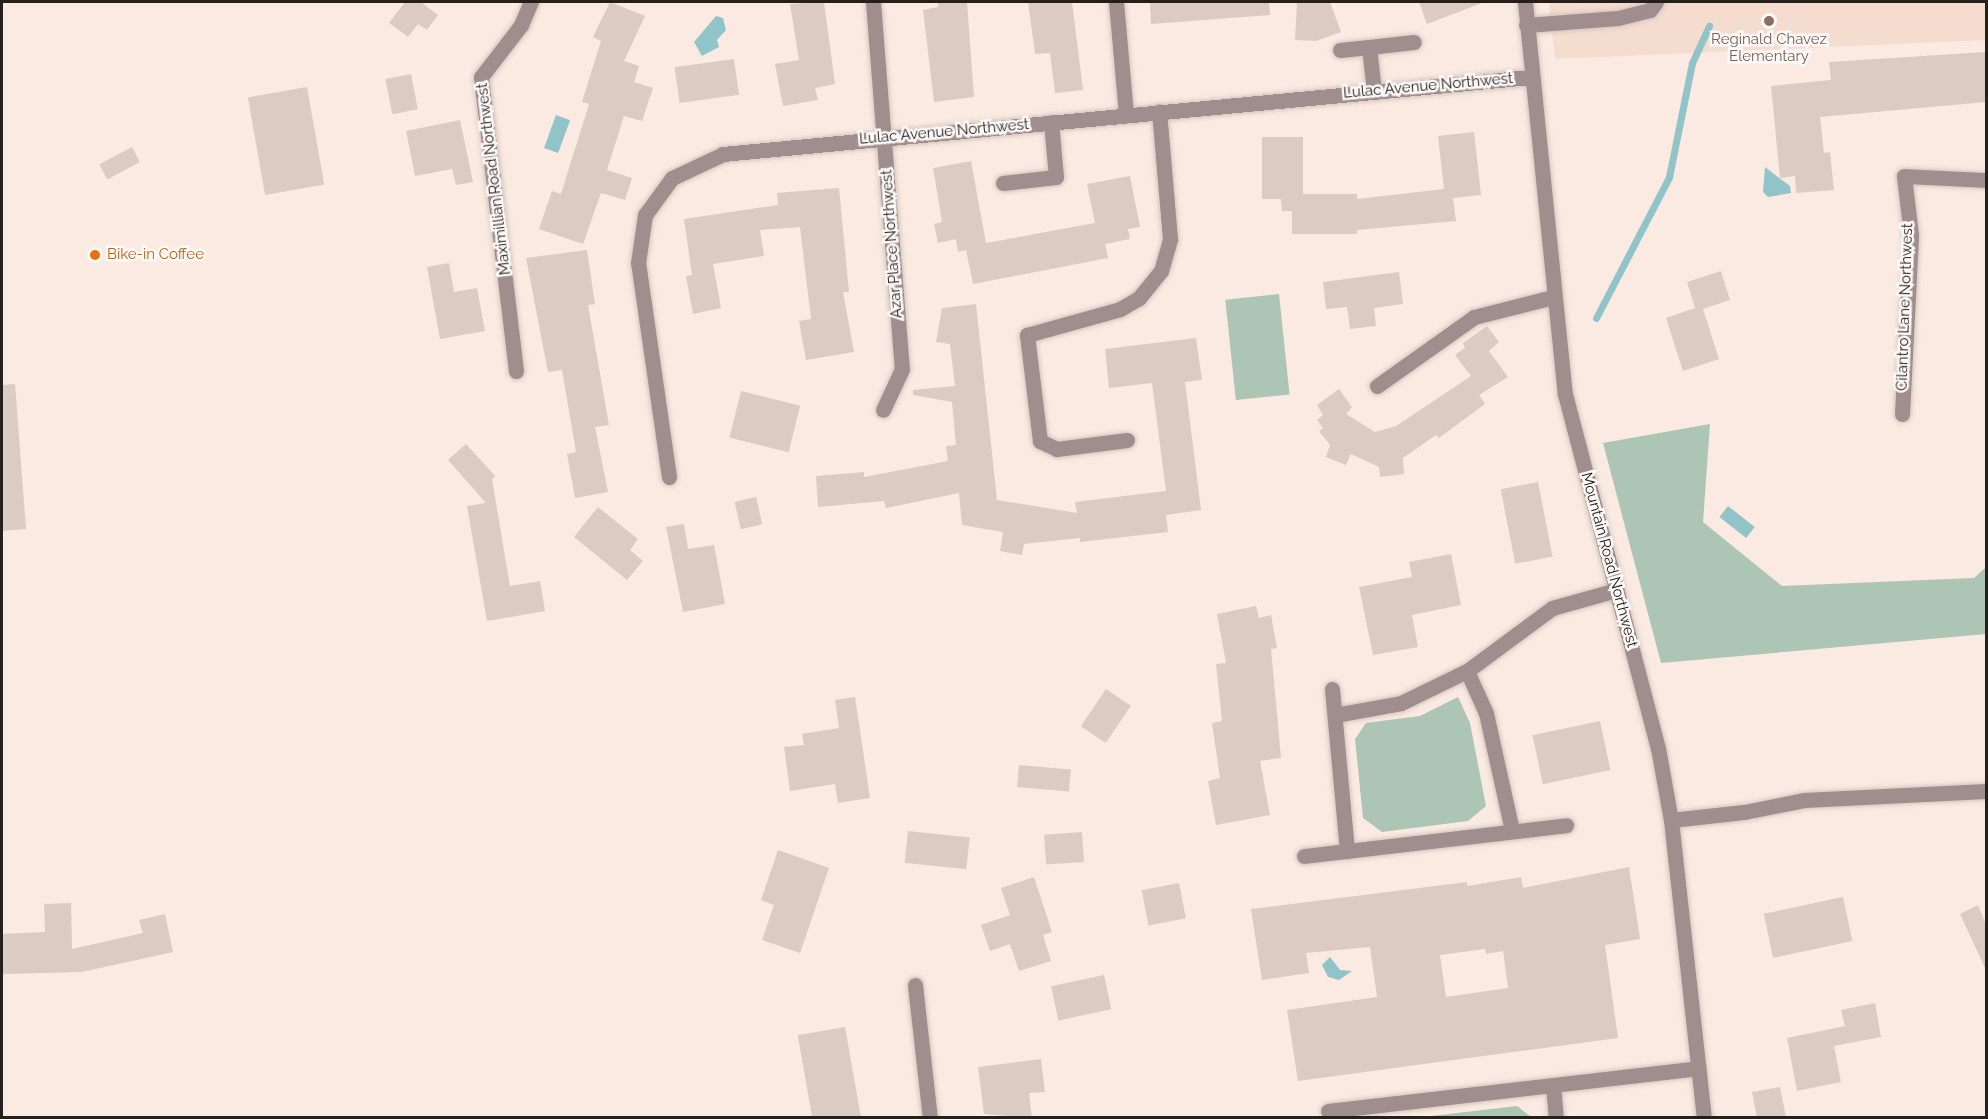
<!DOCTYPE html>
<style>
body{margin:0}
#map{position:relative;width:1988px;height:1119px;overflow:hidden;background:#faeae1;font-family:Raleway,sans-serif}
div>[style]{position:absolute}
.built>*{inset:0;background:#f4dccf}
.green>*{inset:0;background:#acc5b4;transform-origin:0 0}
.water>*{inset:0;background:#91c4c9;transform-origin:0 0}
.stream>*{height:7px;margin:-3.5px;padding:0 3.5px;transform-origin:3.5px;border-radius:3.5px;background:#91c4c9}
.building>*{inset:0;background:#dbcbc2;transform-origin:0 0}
.roads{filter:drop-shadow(0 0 2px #d4c6be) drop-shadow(0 0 2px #d4c6be)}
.minor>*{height:15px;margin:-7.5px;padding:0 7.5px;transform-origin:7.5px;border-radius:7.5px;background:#a08d8d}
.dots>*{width:16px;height:16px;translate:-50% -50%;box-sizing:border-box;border:3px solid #fefaf9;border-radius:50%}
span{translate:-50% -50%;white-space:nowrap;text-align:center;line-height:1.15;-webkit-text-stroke:5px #fefaf9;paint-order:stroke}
.education-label{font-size:15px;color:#785e54}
.street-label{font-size:15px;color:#25201c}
.food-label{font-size:15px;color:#c56008}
.left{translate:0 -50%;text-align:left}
.frame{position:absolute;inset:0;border:3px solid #25201c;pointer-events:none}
</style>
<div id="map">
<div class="built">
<div style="clip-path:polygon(1549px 2px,1986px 2px,1986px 40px,1555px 59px)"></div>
</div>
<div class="green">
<div style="left:1279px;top:294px;width:101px;height:54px;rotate:84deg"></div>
<div style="clip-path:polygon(1710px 424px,1703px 522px,1782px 586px,1974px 578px,1986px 567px,1986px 634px,1661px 663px,1603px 443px)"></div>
<div style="clip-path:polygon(1458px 697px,1470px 723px,1486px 806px,1468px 821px,1382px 832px,1363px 818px,1355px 739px,1366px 723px,1420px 716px)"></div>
<div style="clip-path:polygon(1517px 1106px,1531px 1117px,1423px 1117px)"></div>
</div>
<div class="water">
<div style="clip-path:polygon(716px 16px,723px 18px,726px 30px,717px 40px,719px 47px,702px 56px,694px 42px)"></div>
<div style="left:556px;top:115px;width:15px;height:35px;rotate:20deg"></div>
<div style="clip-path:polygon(1765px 167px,1790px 186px,1791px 193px,1768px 197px,1763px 192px)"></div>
<div style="left:1728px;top:506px;width:34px;height:14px;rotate:38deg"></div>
<div style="clip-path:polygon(1330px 957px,1340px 970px,1352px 971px,1339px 980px,1328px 977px,1322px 965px)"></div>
</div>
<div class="stream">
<div style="left:1596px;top:318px;width:159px;rotate:-62.6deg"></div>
<div style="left:1669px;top:177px;width:116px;rotate:-78.6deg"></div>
<div style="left:1692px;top:63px;width:41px;rotate:-65.3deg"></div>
</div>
<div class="building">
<div style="clip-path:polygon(405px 2px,421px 2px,438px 15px,427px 30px,418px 24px,408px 37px,389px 23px)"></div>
<div style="clip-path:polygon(610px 2px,645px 16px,624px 61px,639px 66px,634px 82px,653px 88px,642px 121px,624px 116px,607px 170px,632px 178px,625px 200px,601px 193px,583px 244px,539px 229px,552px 191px,561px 194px,589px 104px,582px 102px,601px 41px,593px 37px)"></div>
<div style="clip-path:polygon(824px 2px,835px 84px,815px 88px,818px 100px,783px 106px,775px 64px,799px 60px,790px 4px)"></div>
<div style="clip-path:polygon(938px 2px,967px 2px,974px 97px,934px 102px,923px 10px,938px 7px)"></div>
<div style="clip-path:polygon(1028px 2px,1072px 2px,1083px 90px,1055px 93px,1050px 53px,1035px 54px)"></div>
<div style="clip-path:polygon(1150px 2px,1269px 2px,1270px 15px,1151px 24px)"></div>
<div style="clip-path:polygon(1297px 2px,1330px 2px,1341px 32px,1316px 41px,1295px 40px)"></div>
<div style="clip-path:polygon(1419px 2px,1482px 2px,1482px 3px,1427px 24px)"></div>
<div style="clip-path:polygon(1986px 52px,1986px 102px,1820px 117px,1824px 153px,1830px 152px,1834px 190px,1796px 193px,1795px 176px,1780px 178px,1771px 86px,1831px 80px,1829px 62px)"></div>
<div style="left:734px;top:59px;width:36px;height:60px;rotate:82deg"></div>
<div style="left:411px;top:74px;width:36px;height:26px;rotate:79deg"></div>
<div style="left:307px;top:87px;width:99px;height:60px;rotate:80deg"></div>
<div style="clip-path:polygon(460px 120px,473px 182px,456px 185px,452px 169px,415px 176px,406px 131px)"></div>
<div style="clip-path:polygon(1474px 132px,1481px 195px,1453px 198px,1456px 221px,1357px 230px,1357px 234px,1292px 234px,1292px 211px,1282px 211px,1281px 199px,1262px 199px,1262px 137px,1303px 137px,1303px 194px,1357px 194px,1357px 199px,1444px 189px,1438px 136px)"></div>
<div style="left:132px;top:147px;width:17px;height:37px;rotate:62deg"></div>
<div style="clip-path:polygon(971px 161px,986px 243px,1095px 223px,1087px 184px,1130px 176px,1140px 227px,1128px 229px,1130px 239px,1105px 244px,1108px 258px,973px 284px,966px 250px,958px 252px,956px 239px,938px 243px,934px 224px,942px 222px,933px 168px)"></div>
<div style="clip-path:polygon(839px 188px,849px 292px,843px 292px,854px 352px,806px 360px,799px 321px,811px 319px,800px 227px,760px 230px,764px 256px,713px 264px,721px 308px,693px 314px,686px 276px,692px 275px,684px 219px,778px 205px,777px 193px)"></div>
<div style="clip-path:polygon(587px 250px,595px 304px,588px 305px,609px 425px,595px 427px,608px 492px,575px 498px,567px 454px,576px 452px,562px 370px,548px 372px,526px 258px)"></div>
<div style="clip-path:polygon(449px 263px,454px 292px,477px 288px,485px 331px,440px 339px,427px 267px)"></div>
<div style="clip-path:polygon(1721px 271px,1730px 300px,1703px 309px,1719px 359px,1683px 371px,1666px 318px,1695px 308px,1687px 282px)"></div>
<div style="clip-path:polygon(1399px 272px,1403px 304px,1374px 308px,1376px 326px,1350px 329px,1347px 307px,1326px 309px,1323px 282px)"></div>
<div style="clip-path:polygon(976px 304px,997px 500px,1077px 513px,1075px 502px,1166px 491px,1152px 383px,1109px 388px,1105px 349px,1196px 338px,1202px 380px,1185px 382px,1201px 510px,1166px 515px,1168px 532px,1080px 542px,1080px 538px,1024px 544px,1022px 555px,1000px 551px,1003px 532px,962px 525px,959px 493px,886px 508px,884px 501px,818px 507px,816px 476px,864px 472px,864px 477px,948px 461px,946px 446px,956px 445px,952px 402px,913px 395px,913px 390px,955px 386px,950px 344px,936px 342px,942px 308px)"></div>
<div style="clip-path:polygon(1487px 326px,1499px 342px,1489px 351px,1508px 377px,1479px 395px,1485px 404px,1439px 438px,1436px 435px,1403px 458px,1404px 474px,1380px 477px,1379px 467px,1351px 454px,1346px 465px,1326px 457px,1330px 445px,1319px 431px,1323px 428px,1317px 420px,1323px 415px,1317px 405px,1339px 389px,1352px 407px,1346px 414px,1375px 432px,1396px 426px,1471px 376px,1455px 355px,1465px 348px,1463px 343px)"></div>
<div style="clip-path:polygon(15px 384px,26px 529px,2px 531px,2px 385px)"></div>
<div style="left:741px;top:391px;width:61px;height:48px;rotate:14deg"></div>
<div style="clip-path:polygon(466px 444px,495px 476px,492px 479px,510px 586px,540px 581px,545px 611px,487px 621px,467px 506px,486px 503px,448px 460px)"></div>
<div style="left:1538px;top:482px;width:76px;height:38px;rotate:79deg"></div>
<div style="left:756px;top:497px;width:28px;height:22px;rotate:77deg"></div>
<div style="clip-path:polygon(598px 507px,638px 539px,630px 550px,643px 561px,627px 580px,574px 537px)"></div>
<div style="clip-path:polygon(684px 524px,688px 549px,714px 545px,725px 604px,683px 612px,666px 527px)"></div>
<div style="clip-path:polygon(1451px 554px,1461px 605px,1412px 615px,1418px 647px,1373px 655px,1359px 587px,1412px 577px,1409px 562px)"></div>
<div style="clip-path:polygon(1256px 606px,1259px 618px,1271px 615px,1277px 648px,1271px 649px,1281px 758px,1260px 761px,1270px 815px,1216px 825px,1208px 781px,1220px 778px,1212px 723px,1222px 721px,1216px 664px,1226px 663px,1217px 614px)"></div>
<div style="left:1106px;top:689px;width:30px;height:45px;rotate:34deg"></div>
<div style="clip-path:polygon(855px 697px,870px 798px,838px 803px,835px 784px,790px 791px,784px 747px,804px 745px,802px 734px,839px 728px,835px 700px)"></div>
<div style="left:1600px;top:721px;width:50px;height:69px;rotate:78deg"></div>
<div style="left:1019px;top:765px;width:52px;height:22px;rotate:5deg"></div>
<div style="left:908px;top:831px;width:62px;height:32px;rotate:6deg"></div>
<div style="left:1082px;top:832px;width:30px;height:38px;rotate:86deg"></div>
<div style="clip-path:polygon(778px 850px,829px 868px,800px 953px,762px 940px,774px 905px,761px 900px)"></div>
<div style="clip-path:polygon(evenodd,1629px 867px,1640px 939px,1605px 945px,1618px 1038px,1298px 1081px,1287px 1010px,1377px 997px,1370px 947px,1306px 953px,1309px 973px,1262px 980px,1251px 909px,1467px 882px,1467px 886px,1521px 877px,1523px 888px,1629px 867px,1485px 949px,1486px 954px,1503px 951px,1508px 988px,1446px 997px,1440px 955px,1485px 949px)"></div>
<div style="clip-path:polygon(1034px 877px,1052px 932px,1043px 935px,1051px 961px,1019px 971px,1010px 944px,990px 951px,981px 925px,1010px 915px,1001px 888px)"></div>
<div style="left:1179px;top:883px;width:36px;height:38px;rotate:79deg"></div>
<div style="left:1843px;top:897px;width:45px;height:81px;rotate:78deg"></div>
<div style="clip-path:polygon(71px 903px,72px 949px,143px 933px,139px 920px,165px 914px,173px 952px,82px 972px,2px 974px,2px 934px,45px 932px,44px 904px)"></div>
<div style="clip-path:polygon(1978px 905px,1986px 924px,1986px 970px,1960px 914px)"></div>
<div style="left:1104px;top:975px;width:35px;height:54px;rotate:78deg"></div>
<div style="clip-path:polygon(1875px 1003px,1881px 1037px,1834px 1046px,1841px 1082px,1797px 1091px,1787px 1038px,1845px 1026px,1841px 1010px)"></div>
<div style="left:845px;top:1027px;width:92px;height:48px;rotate:80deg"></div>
<div style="clip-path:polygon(1041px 1059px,1045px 1092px,1029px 1093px,1032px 1118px,984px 1114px,978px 1067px)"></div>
<div style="clip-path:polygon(1780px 1087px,1786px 1118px,1757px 1118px,1752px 1092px)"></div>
</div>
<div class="roads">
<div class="minor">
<div style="left:873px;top:2px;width:368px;rotate:85.5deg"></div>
<div style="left:902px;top:369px;width:45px;rotate:114.9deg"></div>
<div style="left:1116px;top:2px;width:112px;rotate:84.9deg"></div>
<div style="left:1525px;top:2px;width:394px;rotate:84.2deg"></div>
<div style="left:1565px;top:394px;width:366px;rotate:75.3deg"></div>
<div style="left:1658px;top:748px;width:73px;rotate:79.8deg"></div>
<div style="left:1671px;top:820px;width:300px;rotate:83.7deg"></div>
<div style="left:1526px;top:25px;width:92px;rotate:-4.4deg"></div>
<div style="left:1618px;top:18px;width:33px;rotate:-14deg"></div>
<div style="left:1650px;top:10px;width:10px;rotate:-53deg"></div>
<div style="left:1340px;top:50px;width:29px;rotate:-6deg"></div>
<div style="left:1374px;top:91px;width:44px;rotate:-96.5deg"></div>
<div style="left:1369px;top:47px;width:45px;rotate:-6.3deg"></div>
<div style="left:1003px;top:183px;width:53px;rotate:-6.5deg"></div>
<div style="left:1056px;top:177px;width:55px;rotate:-95.2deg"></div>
<div style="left:516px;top:371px;width:296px;rotate:-96.8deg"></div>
<div style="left:481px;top:77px;width:66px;rotate:-52.4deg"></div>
<div style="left:521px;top:25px;width:25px;rotate:-67deg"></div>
<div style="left:1377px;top:386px;width:119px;rotate:-35.4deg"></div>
<div style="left:1474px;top:317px;width:81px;rotate:-14.2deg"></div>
<div style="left:1902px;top:414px;width:179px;rotate:-87.1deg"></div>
<div style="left:1911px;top:235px;width:59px;rotate:-96.8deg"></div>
<div style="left:1904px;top:176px;width:82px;rotate:2.8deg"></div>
<div style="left:1127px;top:440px;width:71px;rotate:172.7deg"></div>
<div style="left:1057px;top:449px;width:19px;rotate:-155deg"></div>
<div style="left:1040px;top:441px;width:107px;rotate:-97deg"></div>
<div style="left:1027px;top:335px;width:97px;rotate:-15.6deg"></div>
<div style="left:1120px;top:309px;width:22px;rotate:-30deg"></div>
<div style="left:1139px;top:298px;width:35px;rotate:-51deg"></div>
<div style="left:1161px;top:271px;width:33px;rotate:-74deg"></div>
<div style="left:1170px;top:239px;width:128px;rotate:-94.9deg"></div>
<div style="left:669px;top:477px;width:216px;rotate:-98.2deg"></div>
<div style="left:638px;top:263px;width:49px;rotate:-81.7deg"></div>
<div style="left:645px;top:215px;width:46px;rotate:-53.9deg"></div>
<div style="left:672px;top:178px;width:56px;rotate:-25.2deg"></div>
<div style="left:723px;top:154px;width:811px;rotate:-5.45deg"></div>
<div style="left:1467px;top:671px;width:46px;rotate:65.7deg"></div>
<div style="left:1486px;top:713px;width:120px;rotate:77.5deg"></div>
<div style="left:1332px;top:689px;width:163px;rotate:84.7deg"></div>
<div style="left:1335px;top:715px;width:67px;rotate:-10.3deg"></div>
<div style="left:1401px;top:703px;width:73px;rotate:-25.9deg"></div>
<div style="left:1467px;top:671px;width:106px;rotate:-36.5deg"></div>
<div style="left:1552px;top:608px;width:67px;rotate:-15.5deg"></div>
<div style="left:1671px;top:820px;width:73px;rotate:-6.3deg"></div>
<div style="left:1744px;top:812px;width:61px;rotate:-11.3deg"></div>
<div style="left:1804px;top:800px;width:182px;rotate:-2.8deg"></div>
<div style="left:1304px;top:856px;width:264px;rotate:-6.7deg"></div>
<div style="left:915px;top:985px;width:134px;rotate:83.6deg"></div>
<div style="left:1553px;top:1085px;width:33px;rotate:85deg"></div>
<div style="left:1328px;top:1111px;width:373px;rotate:-6.6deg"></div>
</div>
</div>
<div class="dots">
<div style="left:1769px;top:21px;background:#8d6e63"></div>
<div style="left:95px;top:255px;background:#e8710a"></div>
</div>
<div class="education-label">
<span style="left:1769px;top:48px">Reginald Chavez<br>Elementary</span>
</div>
<div class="street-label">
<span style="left:1428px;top:86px;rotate:-5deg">Lulac Avenue Northwest</span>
<span style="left:944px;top:132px;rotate:-5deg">Lulac Avenue Northwest</span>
<span style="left:494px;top:179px;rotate:-97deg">Maximillian Road Northwest</span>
<span style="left:892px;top:244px;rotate:-94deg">Azar Place Northwest</span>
<span style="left:1905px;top:307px;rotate:-88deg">Cilantro Lane Northwest</span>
<span style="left:1609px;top:560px;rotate:75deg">Mountain Road Northwest</span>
</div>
<div class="food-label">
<span class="left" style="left:107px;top:255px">Bike-in Coffee</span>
</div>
<div class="frame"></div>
</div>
